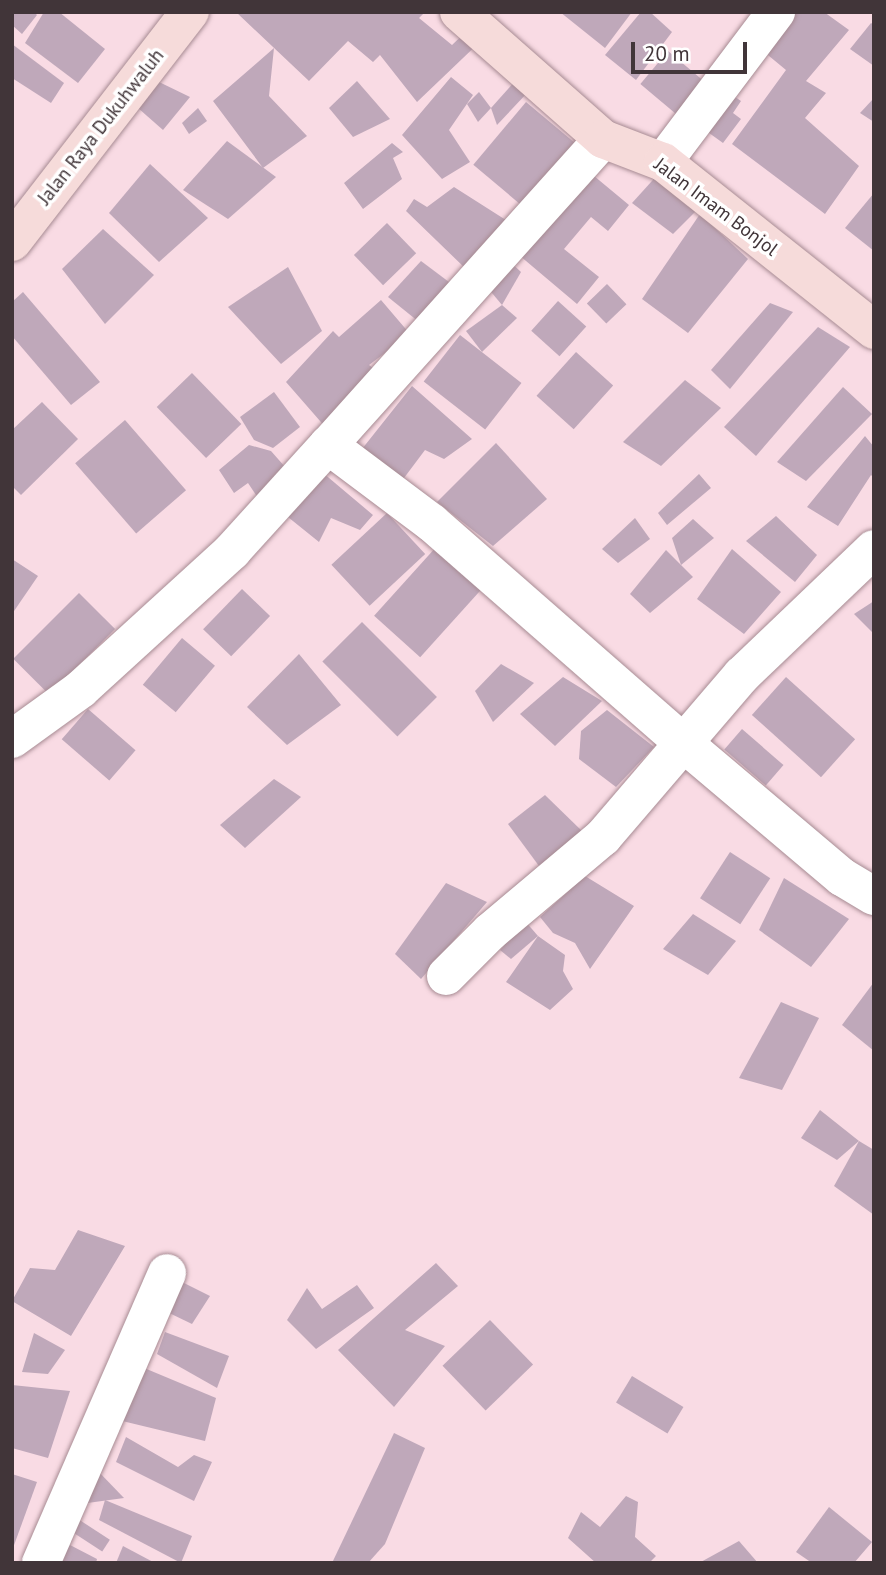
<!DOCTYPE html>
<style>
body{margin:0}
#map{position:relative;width:886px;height:1575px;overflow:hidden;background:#f9dbe4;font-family:"PT Sans",sans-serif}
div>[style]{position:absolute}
.building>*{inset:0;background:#bfa8ba;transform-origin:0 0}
.roads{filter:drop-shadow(0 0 2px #a78b93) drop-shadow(0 0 2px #a78b93)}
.minor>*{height:38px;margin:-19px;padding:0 19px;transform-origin:19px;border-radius:19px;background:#fff}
.major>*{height:38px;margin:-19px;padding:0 19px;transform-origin:19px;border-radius:19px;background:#f6dbda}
span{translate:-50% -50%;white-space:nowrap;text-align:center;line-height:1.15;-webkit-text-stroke:7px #fff;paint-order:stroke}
.street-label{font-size:19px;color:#413539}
.frame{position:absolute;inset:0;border:14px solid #413539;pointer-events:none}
.scale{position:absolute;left:631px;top:42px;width:116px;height:32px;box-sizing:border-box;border:4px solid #413539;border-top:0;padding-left:9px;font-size:21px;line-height:24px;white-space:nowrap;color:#413539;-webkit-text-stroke:5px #fff;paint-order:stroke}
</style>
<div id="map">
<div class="building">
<div style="clip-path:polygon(12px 12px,34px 12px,37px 15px,22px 34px,12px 25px)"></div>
<div style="clip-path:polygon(44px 12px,59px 12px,105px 49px,78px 83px,25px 43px)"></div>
<div style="clip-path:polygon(236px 12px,425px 12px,419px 18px,452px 45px,473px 25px,485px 37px,417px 102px,380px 55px,373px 62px,348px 41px,309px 81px)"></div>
<div style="clip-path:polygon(560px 12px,632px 12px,605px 48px)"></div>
<div style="clip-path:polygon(641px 12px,650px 12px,672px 32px,636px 80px,605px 55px)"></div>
<div style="clip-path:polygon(792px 12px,824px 12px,849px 30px,806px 81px,826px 93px,805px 118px,859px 166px,825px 214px,732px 144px,786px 70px,763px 51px)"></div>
<div style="clip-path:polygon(871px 23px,874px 25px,874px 66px,850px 49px)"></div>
<div style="clip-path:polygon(12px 44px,64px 83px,51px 103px,12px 78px)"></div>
<div style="clip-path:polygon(274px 48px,269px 96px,307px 136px,263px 168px,213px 101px)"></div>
<div style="left:668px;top:51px;width:47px;height:43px;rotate:40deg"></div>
<div style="clip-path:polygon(451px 77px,473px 95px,449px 130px,470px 162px,442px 179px,402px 135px)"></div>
<div style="clip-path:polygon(517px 79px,528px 92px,497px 125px,491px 108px)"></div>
<div style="clip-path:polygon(157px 81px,190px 97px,163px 130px,138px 108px)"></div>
<div style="clip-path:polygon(357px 81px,390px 119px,353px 137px,329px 108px)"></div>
<div style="clip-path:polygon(725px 90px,741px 101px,733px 113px,741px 119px,723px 143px,698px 125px)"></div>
<div style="clip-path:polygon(479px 92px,491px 108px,478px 122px,467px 104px)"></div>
<div style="clip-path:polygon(874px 98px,874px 122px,860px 113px)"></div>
<div style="left:526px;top:102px;width:69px;height:82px;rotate:40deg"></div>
<div style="clip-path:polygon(198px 108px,207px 121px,189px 134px,182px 123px)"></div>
<div style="clip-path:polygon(227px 141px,276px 177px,228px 219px,183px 190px)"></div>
<div style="clip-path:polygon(392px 143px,403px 152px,393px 158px,402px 179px,363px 209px,344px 183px)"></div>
<div style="clip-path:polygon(150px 164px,208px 218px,159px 262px,109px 213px)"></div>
<div style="clip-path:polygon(582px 166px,629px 205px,608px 231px,591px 217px,564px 249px,599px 277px,577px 304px,513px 250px)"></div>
<div style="clip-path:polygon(661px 171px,704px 203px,673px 234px,632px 203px)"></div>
<div style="clip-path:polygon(454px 187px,509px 222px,467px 270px,406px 211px,414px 199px,427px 207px)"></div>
<div style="clip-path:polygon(874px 193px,874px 251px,845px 228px)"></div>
<div style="clip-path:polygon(700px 214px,748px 259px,688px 333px,642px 299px)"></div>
<div style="left:387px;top:223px;width:42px;height:46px;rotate:46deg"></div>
<div style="clip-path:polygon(103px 229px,154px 275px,105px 324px,62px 269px)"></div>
<div style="clip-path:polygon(503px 255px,521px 272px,502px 305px,482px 281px)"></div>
<div style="clip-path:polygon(421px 261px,449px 282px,419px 322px,388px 297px)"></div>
<div style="clip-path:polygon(288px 267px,322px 331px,281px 364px,228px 307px)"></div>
<div style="left:607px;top:284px;width:28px;height:28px;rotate:46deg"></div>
<div style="clip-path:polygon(23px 292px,100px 382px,71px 405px,12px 336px,12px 302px)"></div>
<div style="clip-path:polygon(381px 300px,410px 334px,369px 365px,373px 368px,327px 429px,286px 382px,333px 331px,339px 337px)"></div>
<div style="left:558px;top:301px;width:38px;height:40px;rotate:42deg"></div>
<div style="clip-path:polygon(770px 303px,793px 312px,730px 389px,711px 370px)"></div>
<div style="clip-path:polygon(502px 305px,517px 318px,482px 352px,466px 331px)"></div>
<div style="clip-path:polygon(818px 327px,850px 347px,756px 456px,724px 427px)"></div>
<div style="left:460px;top:335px;width:78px;height:59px;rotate:38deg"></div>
<div style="left:576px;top:352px;width:50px;height:59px;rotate:42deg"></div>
<div style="left:192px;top:373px;width:71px;height:49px;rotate:46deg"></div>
<div style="clip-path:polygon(685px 380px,721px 408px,661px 466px,623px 442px)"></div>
<div style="clip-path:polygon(412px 386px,472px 439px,444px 459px,425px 450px,398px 486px,362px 449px)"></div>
<div style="clip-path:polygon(843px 387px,872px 414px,806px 481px,777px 462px)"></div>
<div style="clip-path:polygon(274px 392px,300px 427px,273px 448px,254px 440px,240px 417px)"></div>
<div style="clip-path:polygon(42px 402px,78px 439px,21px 495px,12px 486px,12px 430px)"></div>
<div style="left:125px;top:420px;width:93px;height:66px;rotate:49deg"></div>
<div style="clip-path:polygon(865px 436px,874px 447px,874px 478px,871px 475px,838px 526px,807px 507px)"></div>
<div style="clip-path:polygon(496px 443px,547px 499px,493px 546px,437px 502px)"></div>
<div style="clip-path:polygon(249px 445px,271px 451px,293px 476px,260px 501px,248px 483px,234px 493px,219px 470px)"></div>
<div style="clip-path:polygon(316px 467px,373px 515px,360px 530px,331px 518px,319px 542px,283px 513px)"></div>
<div style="clip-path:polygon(699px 474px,711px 488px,667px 525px,658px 513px)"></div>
<div style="left:387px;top:513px;width:56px;height:76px;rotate:47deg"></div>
<div style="clip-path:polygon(776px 516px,817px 555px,795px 582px,746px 541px)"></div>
<div style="clip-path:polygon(635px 518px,650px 539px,618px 563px,602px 549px)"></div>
<div style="clip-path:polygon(693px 519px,714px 538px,681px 565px,672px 538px)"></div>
<div style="left:437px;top:546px;width:62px;height:94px;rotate:42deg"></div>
<div style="clip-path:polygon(732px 549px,781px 592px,744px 634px,697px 599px)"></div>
<div style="clip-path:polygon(666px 550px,693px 577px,650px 613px,630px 594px)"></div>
<div style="clip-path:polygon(12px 559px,38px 576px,12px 614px)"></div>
<div style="left:242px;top:589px;width:39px;height:56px;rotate:44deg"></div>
<div style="left:79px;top:593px;width:51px;height:93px;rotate:45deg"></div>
<div style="clip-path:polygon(874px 601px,874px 634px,854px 614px)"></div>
<div style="left:362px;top:622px;width:106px;height:56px;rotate:45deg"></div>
<div style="left:182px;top:638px;width:43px;height:61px;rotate:40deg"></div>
<div style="clip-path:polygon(299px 654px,341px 705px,287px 745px,247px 707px)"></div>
<div style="clip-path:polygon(501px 664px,534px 683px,493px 722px,475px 691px)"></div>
<div style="clip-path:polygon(563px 677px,602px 701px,555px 746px,520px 714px)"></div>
<div style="left:786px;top:677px;width:93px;height:51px;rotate:42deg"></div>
<div style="left:88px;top:709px;width:63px;height:40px;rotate:41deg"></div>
<div style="clip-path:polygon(607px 710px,654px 747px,616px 787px,579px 759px,581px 731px)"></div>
<div style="left:742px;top:729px;width:55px;height:27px;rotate:41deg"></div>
<div style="clip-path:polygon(274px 779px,301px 797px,245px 848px,220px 825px)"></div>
<div style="clip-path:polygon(545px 795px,583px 832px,539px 866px,508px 824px)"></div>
<div style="left:730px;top:852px;width:48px;height:55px;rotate:33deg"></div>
<div style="clip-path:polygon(585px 876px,634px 906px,590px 969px,575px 943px,553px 933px,540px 917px)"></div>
<div style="clip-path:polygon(784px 878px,849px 919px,811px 967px,759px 930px)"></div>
<div style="clip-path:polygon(446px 883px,487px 902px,421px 979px,395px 954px)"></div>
<div style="clip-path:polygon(693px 914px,736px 941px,708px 975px,663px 949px)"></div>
<div style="clip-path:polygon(525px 921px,538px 936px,511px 959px,500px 950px)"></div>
<div style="clip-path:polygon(538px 936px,565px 955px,563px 971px,573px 989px,550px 1010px,506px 982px)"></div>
<div style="clip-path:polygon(874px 982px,874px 1051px,842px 1025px)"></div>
<div style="clip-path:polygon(781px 1002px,819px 1018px,782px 1090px,739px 1078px)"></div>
<div style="clip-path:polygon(820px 1110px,859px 1141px,837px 1160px,801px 1138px)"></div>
<div style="clip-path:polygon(859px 1141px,874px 1150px,874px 1215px,834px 1186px)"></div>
<div style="clip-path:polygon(78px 1230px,125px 1246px,71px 1336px,12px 1301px,30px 1268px,55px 1270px)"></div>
<div style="clip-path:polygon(436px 1263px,458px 1286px,405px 1330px,445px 1346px,394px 1407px,338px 1350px)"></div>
<div style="clip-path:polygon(182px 1282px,210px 1296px,192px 1324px,163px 1310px)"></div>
<div style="clip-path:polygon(357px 1285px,374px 1308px,316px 1349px,287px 1320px,307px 1288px,322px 1309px)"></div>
<div style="left:490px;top:1320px;width:62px;height:66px;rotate:46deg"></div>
<div style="clip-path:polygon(165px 1332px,229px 1356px,217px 1388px,157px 1354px)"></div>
<div style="clip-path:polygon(34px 1333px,65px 1350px,48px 1374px,22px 1372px)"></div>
<div style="clip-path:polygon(137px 1365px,216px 1398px,205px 1441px,114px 1419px)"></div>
<div style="left:632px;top:1376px;width:60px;height:31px;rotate:31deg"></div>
<div style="clip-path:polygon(12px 1385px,70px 1391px,48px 1458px,12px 1448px)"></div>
<div style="clip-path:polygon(394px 1433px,425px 1448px,385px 1544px,368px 1563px,332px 1563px)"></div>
<div style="clip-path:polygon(126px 1437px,178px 1467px,194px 1455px,212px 1462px,194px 1501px,116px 1462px)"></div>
<div style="clip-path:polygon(97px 1470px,124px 1498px,80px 1504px)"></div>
<div style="clip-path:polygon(12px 1474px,37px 1482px,13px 1548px,12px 1548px)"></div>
<div style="clip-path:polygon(626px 1496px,638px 1502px,635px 1537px,656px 1556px,649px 1563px,596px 1563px,568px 1538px,581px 1512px,600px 1527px)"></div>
<div style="clip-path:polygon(105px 1500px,192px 1536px,181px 1563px,99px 1520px)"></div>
<div style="clip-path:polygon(829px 1507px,872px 1542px,854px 1563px,812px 1563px,796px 1552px)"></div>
<div style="left:78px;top:1519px;width:38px;height:14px;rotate:33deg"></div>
<div style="clip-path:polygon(739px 1541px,758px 1563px,699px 1563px)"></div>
<div style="clip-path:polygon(70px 1545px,97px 1559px,96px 1563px,57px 1563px)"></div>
<div style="clip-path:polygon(123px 1546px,155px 1563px,116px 1563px)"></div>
</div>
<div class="roads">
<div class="minor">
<div style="left:603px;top:139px;width:411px;rotate:131.9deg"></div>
<div style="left:328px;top:445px;width:130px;rotate:36.9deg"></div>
<div style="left:432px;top:523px;width:331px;rotate:41.2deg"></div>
<div style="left:681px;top:741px;width:211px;rotate:40.2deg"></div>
<div style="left:842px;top:877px;width:37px;rotate:31deg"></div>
<div style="left:663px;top:162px;width:188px;rotate:-53deg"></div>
<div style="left:12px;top:739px;width:85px;rotate:-35.9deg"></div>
<div style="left:81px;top:689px;width:205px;rotate:-42.4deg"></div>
<div style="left:232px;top:551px;width:143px;rotate:-47.8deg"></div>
<div style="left:446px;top:976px;width:62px;rotate:-45deg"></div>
<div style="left:490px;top:932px;width:148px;rotate:-40.1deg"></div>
<div style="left:603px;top:837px;width:213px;rotate:-49.4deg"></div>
<div style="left:742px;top:675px;width:182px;rotate:-43.7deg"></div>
<div style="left:41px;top:1563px;width:316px;rotate:-66.5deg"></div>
</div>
<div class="major">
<div style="left:459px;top:12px;width:192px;rotate:41.4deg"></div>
<div style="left:603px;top:139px;width:64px;rotate:21deg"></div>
<div style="left:663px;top:162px;width:270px;rotate:38.5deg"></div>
<div style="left:12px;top:242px;width:291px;rotate:-52.3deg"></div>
</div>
</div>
<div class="street-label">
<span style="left:101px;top:127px;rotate:-52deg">Jalan Raya Dukuhwaluh</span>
<span style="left:716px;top:207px;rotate:37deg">Jalan Imam Bonjol</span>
</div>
<div class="frame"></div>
<div class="scale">20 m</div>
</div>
